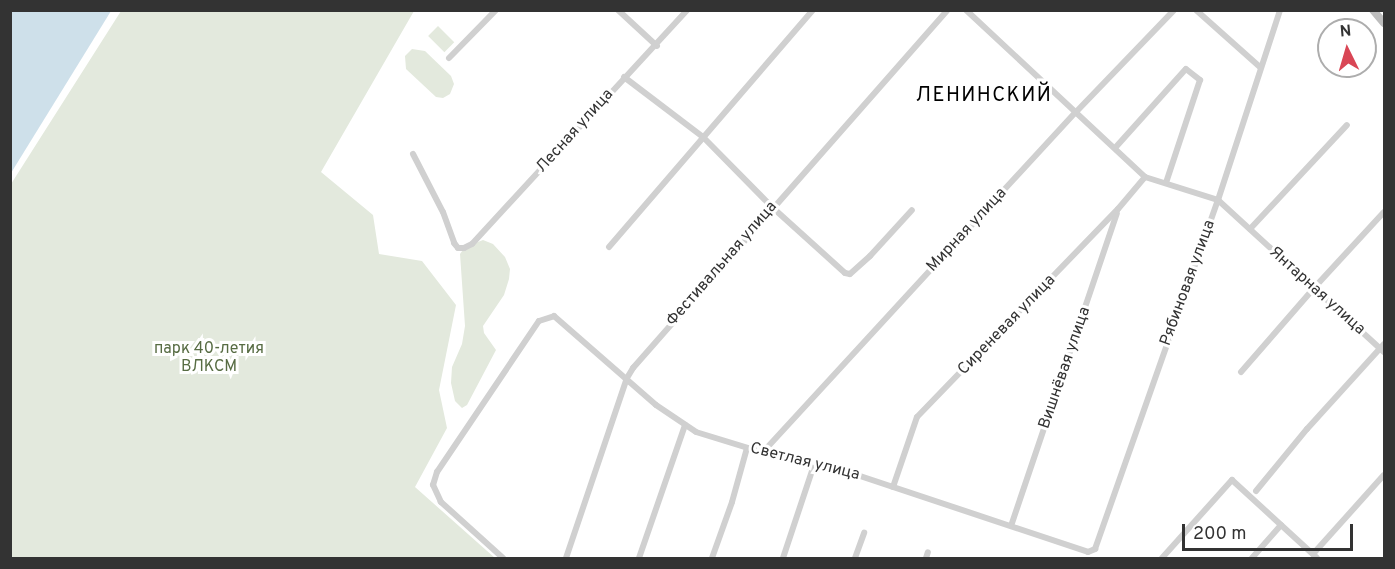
<!DOCTYPE html>
<meta charset="utf-8">
<style>
body{margin:0}
#map{position:relative;width:1395px;height:569px;overflow:hidden;background:#fff;font-family:Overpass,sans-serif}
div>[style]{position:absolute}
.green>*{inset:0;background:#e3e9dd;transform-origin:0 0}
.water>*{inset:0;background:#cee0ea}
.minor>*{height:6px;margin:-3px;padding:0 3px;transform-origin:3px;border-radius:3px;background:#d0d0d0}
.secondary>*{height:8px;margin:-4px;padding:0 4px;transform-origin:4px;border-radius:4px;background:#bdbdbd}
span{translate:-50% -50%;white-space:nowrap;text-align:center;line-height:1.15;-webkit-text-stroke:6px #fff;paint-order:stroke}
.street-label{font-size:16px;color:#333}
.park-label{font-size:16px;color:#576c43}
.quarter-label{font-size:20px;color:#000;letter-spacing:1.5px}
.frame{position:absolute;inset:0;border:12px solid #333;pointer-events:none}
.north{position:absolute;left:1317px;top:18px;width:60px;height:60px;box-sizing:border-box;background:#fff;border:2px solid #adadad;border-radius:50%;rotate:355deg;font-size:16px;font-weight:700;line-height:24px;text-align:center;color:#333}
.north::after{content:'';display:block;margin:auto;width:21px;height:27px;background:#d94655;clip-path:polygon(50% 0,100% 100%,50% 72%,0 100%)}
.scale{position:absolute;left:1182px;top:524px;width:171px;height:27px;box-sizing:border-box;border:3px solid #333;border-top:0;padding-left:8px;font-size:18px;line-height:21px;white-space:nowrap;color:#333;-webkit-text-stroke:4px #fff;paint-order:stroke}
</style>
<div id="map">
<div class="green">
<div style="clip-path:polygon(121px 11px,414px 11px,321px 172px,373px 215px,379px 254px,422px 261px,456px 305px,439px 390px,447px 428px,415px 487px,495px 558px,11px 558px,11px 184px)"></div>
<div style="left:438px;top:26px;width:23px;height:14px;rotate:45deg"></div>
<div style="clip-path:polygon(412px 49px,425px 51px,451px 76px,454px 84px,450px 94px,443px 98px,436px 97px,406px 69px,405px 56px)"></div>
<div style="clip-path:polygon(483px 240px,493px 244px,505px 257px,510px 269px,509px 279px,504px 295px,483px 326px,484px 333px,496px 350px,467px 405px,462px 408px,455px 401px,451px 383px,452px 367px,462px 344px,465px 326px,460px 254px,465px 247px)"></div>
</div>
<div class="water">
<div style="clip-path:polygon(11px 10px,111px 11px,11px 173px,10px 11px)"></div>
</div>
<div class="minor">
<div style="left:618px;top:10px;width:53px;rotate:42.7deg"></div>
<div style="left:966px;top:10px;width:245px;rotate:43deg"></div>
<div style="left:1145px;top:177px;width:77px;rotate:17.5deg"></div>
<div style="left:1218px;top:200px;width:225px;rotate:42.5deg"></div>
<div style="left:1196px;top:10px;width:86px;rotate:41.7deg"></div>
<div style="left:449px;top:58px;width:67px;rotate:-45.6deg"></div>
<div style="left:624px;top:77px;width:99px;rotate:37.2deg"></div>
<div style="left:703px;top:137px;width:98px;rotate:45.4deg"></div>
<div style="left:772px;top:207px;width:98px;rotate:42.1deg"></div>
<div style="left:845px;top:273px;width:5px;rotate:11deg"></div>
<div style="left:850px;top:274px;width:27px;rotate:-42deg"></div>
<div style="left:870px;top:256px;width:62px;rotate:-47.6deg"></div>
<div style="left:1115px;top:148px;width:106px;rotate:-48.1deg"></div>
<div style="left:1186px;top:69px;width:18px;rotate:38deg"></div>
<div style="left:1200px;top:80px;width:108px;rotate:108.3deg"></div>
<div style="left:413px;top:154px;width:65px;rotate:62.7deg"></div>
<div style="left:443px;top:212px;width:33px;rotate:70deg"></div>
<div style="left:454px;top:243px;width:6px;rotate:51deg"></div>
<div style="left:458px;top:248px;width:6px"></div>
<div style="left:464px;top:248px;width:9px;rotate:-27deg"></div>
<div style="left:472px;top:244px;width:318px;rotate:-47.4deg"></div>
<div style="left:1250px;top:229px;width:142px;rotate:-47deg"></div>
<div style="left:609px;top:247px;width:313px;rotate:-49.3deg"></div>
<div style="left:1241px;top:372px;width:111px;rotate:-49deg"></div>
<div style="left:1314px;top:288px;width:103px;rotate:-47.4deg"></div>
<div style="left:763px;top:452px;width:462px;rotate:-47.4deg"></div>
<div style="left:1076px;top:112px;width:141px;rotate:-46.1deg"></div>
<div style="left:893px;top:487px;width:74px;rotate:-71.1deg"></div>
<div style="left:917px;top:417px;width:289px;rotate:-46deg"></div>
<div style="left:1118px;top:209px;width:42px;rotate:-49.8deg"></div>
<div style="left:1256px;top:491px;width:80px;rotate:-50.6deg"></div>
<div style="left:1307px;top:429px;width:115px;rotate:-47.8deg"></div>
<div style="left:1011px;top:526px;width:330px;rotate:-71.3deg"></div>
<div style="left:1313px;top:554px;width:106px;rotate:-48.1deg"></div>
<div style="left:503px;top:558px;width:84px;rotate:-137.9deg"></div>
<div style="left:441px;top:502px;width:19px;rotate:-115deg"></div>
<div style="left:433px;top:485px;width:14px;rotate:-73deg"></div>
<div style="left:437px;top:472px;width:182px;rotate:-56deg"></div>
<div style="left:539px;top:321px;width:16px;rotate:-18deg"></div>
<div style="left:554px;top:316px;width:135px;rotate:41.1deg"></div>
<div style="left:656px;top:405px;width:48px;rotate:34deg"></div>
<div style="left:696px;top:432px;width:122px;rotate:17.1deg"></div>
<div style="left:813px;top:468px;width:17px;rotate:-7deg"></div>
<div style="left:830px;top:466px;width:272px;rotate:18.4deg"></div>
<div style="left:1088px;top:552px;width:8px;rotate:-23deg"></div>
<div style="left:1095px;top:549px;width:370px;rotate:-70.6deg"></div>
<div style="left:1218px;top:200px;width:200px;rotate:-71.9deg"></div>
<div style="left:566px;top:558px;width:190px;rotate:-71.3deg"></div>
<div style="left:627px;top:378px;width:12px;rotate:-59deg"></div>
<div style="left:633px;top:368px;width:476px;rotate:-48.7deg"></div>
<div style="left:639px;top:558px;width:141px;rotate:-70.9deg"></div>
<div style="left:712px;top:558px;width:59px;rotate:-70.3deg"></div>
<div style="left:732px;top:502px;width:56px;rotate:-74.5deg"></div>
<div style="left:783px;top:558px;width:95px;rotate:-71.6deg"></div>
<div style="left:855px;top:558px;width:27px;rotate:-70deg"></div>
<div style="left:926px;top:558px;width:6px;rotate:-72deg"></div>
<div style="left:1162px;top:558px;width:105px;rotate:-48.1deg"></div>
<div style="left:1232px;top:480px;width:115px;rotate:42.5deg"></div>
<div style="left:1252px;top:558px;width:44px;rotate:-48.7deg"></div>
</div>
<div class="secondary">
<div style="left:1373px;top:10px;width:17px;rotate:50deg"></div>
</div>
<div class="street-label">
<span style="left:575px;top:131px;rotate:-48deg">Лесная улица</span>
<span style="left:967px;top:230px;rotate:-47deg">Мирная улица</span>
<span style="left:722px;top:264px;rotate:-49deg">Фестивальная улица</span>
<span style="left:1188px;top:283px;rotate:-70deg">Рябиновая улица</span>
<span style="left:1317px;top:291px;rotate:42deg">Янтарная улица</span>
<span style="left:1007px;top:325px;rotate:-46deg">Сиреневая улица</span>
<span style="left:1065px;top:368px;rotate:-71deg">Вишнёвая улица</span>
<span style="left:805px;top:462px;rotate:14deg">Светлая улица</span>
</div>
<div class="park-label">
<span style="left:209px;top:358px">парк 40-летия<br>ВЛКСМ</span>
</div>
<div class="quarter-label">
<span style="left:984px;top:96px">ЛЕНИНСКИЙ</span>
</div>
<div class="frame"></div>
<div class="north">N</div>
<div class="scale">200 m</div>
</div>
